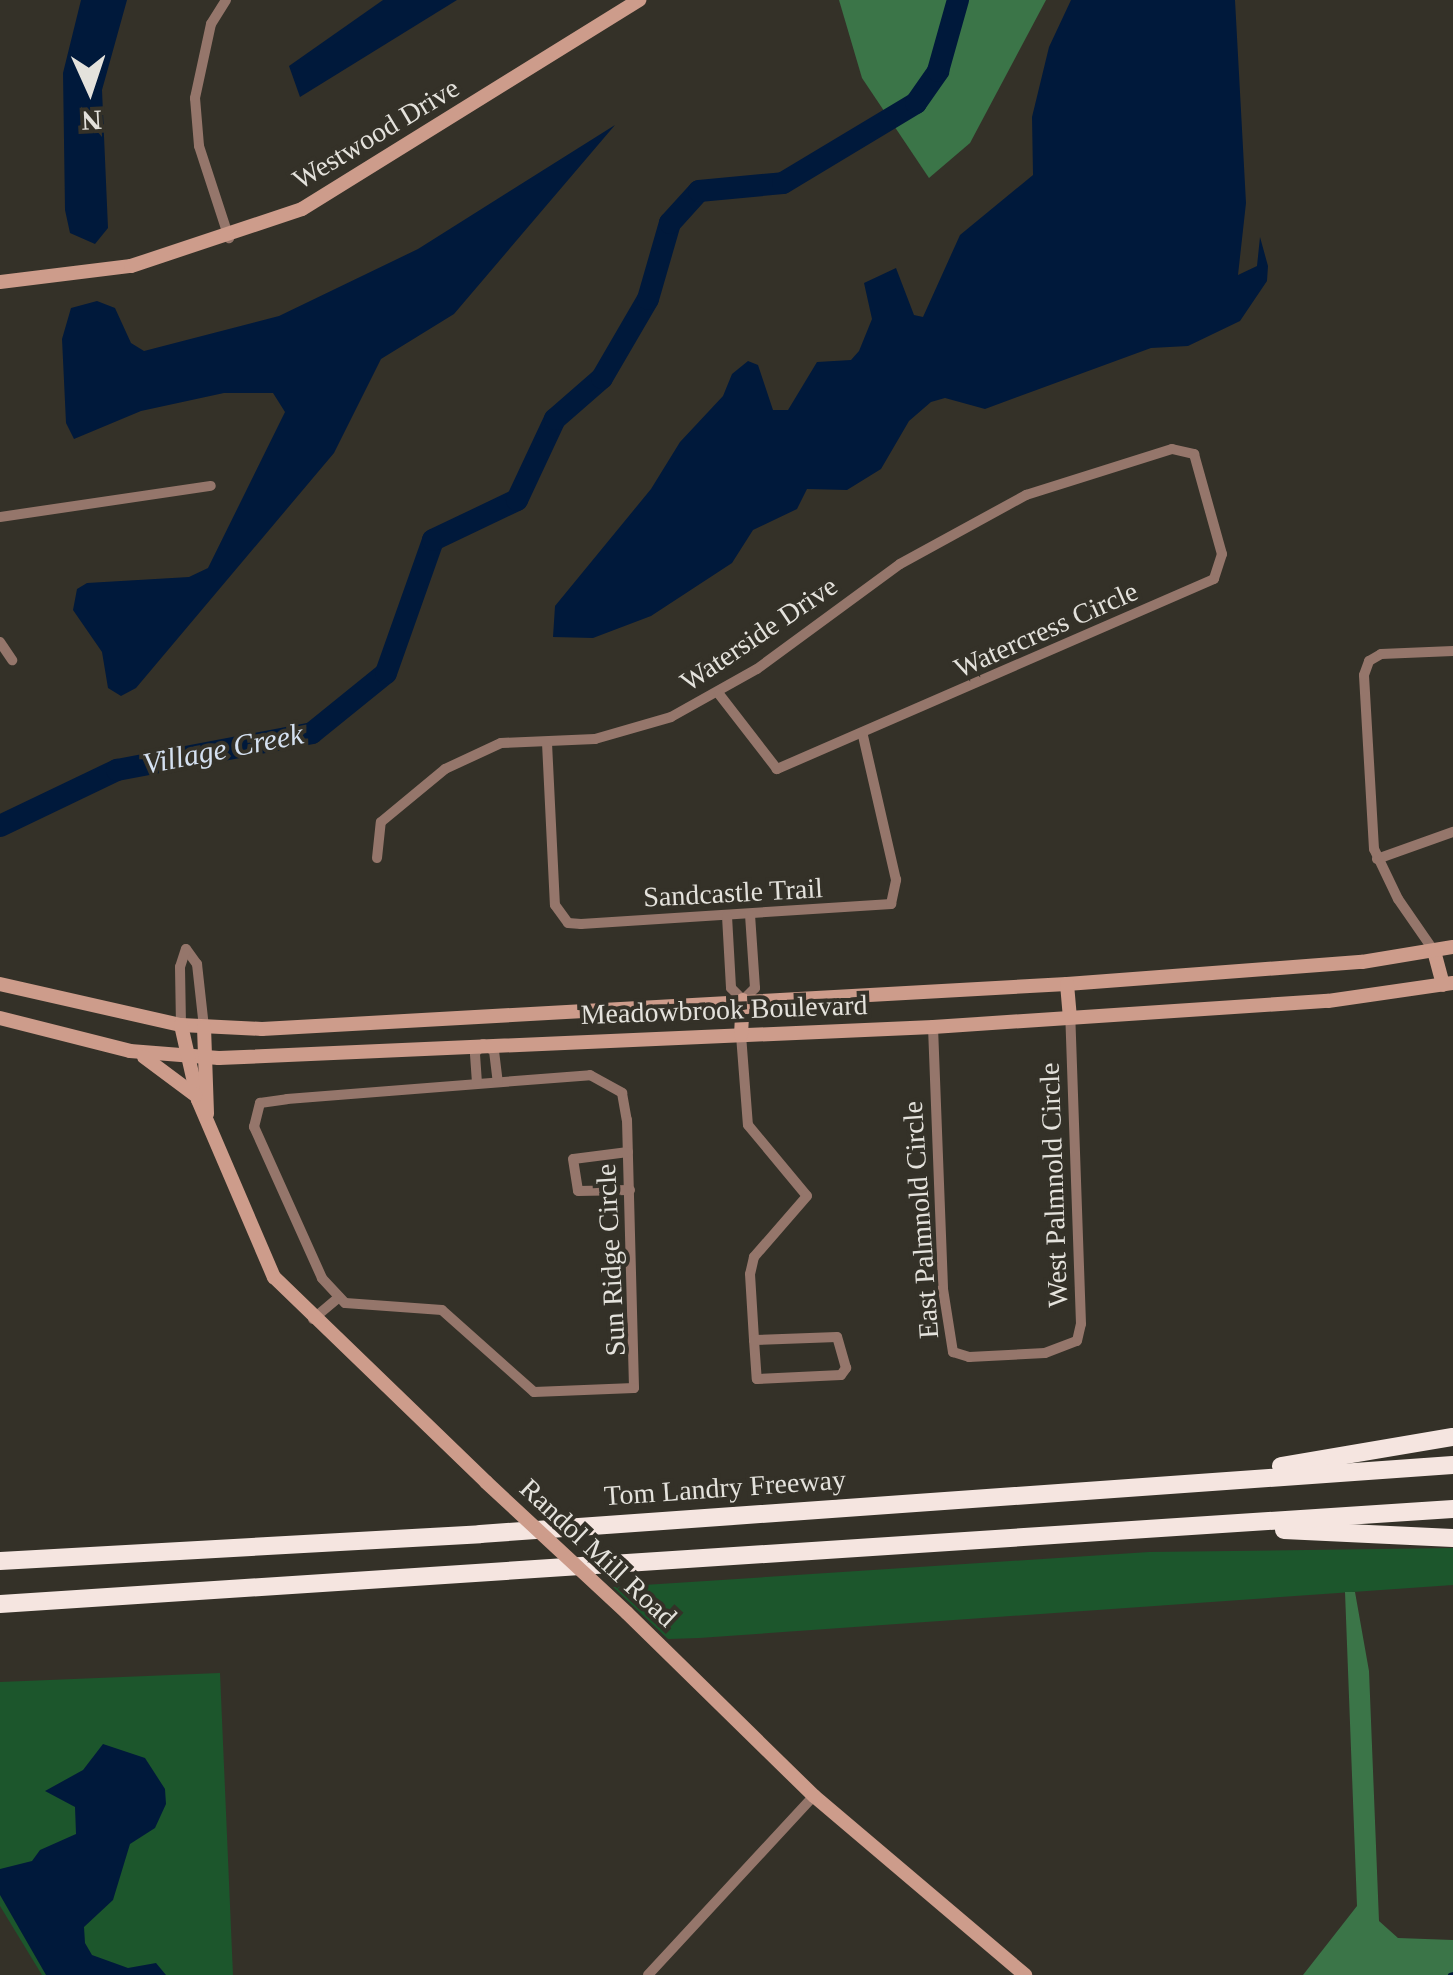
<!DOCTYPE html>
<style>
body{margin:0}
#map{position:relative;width:1453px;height:1975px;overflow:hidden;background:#343128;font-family:"Times New Roman",serif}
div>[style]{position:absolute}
.green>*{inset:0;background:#1c562c}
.forest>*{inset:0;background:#3b7548}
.water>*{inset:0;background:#00193b}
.stream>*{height:4px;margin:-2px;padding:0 2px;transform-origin:2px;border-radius:2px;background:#00193b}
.river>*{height:22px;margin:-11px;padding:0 11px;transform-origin:11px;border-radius:11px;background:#00193b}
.street>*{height:10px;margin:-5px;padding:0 5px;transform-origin:5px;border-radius:5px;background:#95766b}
.secondary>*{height:14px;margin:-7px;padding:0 7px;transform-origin:7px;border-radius:7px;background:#cd9c8b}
.highway>*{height:18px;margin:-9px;padding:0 9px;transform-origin:9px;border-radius:9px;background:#f5e5e0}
.secondary-bridge>*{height:14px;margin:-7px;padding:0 7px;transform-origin:7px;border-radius:7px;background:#cd9c8b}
span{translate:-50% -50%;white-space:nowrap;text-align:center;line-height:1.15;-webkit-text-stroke:8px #343128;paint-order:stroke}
.street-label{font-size:28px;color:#e4e2dc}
.water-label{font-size:30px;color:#d5e1f1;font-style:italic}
.north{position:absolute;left:40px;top:40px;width:100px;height:100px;-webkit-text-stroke:8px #343128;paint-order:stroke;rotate:177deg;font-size:28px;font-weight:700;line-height:40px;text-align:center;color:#e4e2dc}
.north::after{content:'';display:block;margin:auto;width:35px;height:45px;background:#e4e2dc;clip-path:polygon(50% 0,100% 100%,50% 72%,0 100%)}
</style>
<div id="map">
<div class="green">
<div style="clip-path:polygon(1453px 1548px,1453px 1585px,699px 1638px,668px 1639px,613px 1587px,1149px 1552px)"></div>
<div style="clip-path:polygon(220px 1673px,233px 1975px,42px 1975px,0 1906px,0 1682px)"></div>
</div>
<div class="forest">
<div style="clip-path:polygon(839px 0,1046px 0,970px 143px,929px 178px,862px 78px)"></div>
<div style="clip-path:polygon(1345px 1592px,1355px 1592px,1369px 1671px,1379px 1921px,1398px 1938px,1453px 1940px,1453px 1975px,1303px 1975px,1357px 1906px)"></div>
</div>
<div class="water">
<div style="clip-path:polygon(81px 0,127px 0,102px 90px,108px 228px,95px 244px,70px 233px,65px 210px,63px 73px)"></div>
<div style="clip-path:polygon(383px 0,457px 0,300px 97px,289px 66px)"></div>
<div style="clip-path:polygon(1071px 0,1235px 0,1246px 203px,1238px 275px,1257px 266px,1260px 237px,1268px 266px,1267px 281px,1240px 321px,1188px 346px,1151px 348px,985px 409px,945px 398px,931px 402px,909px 421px,881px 469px,847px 490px,807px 489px,797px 509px,753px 530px,732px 563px,651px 616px,593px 638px,553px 637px,555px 606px,651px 489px,680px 442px,723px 396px,732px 374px,748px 361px,758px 365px,773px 410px,788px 410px,817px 362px,851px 360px,859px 351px,872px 319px,864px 283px,896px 268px,914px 315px,923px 317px,960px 235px,1033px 175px,1032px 117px,1049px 47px)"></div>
<div style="clip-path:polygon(615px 125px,454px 314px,381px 359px,334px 453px,136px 688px,121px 696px,108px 688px,102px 652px,73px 610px,77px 589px,87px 583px,189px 577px,208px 568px,285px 412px,273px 393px,224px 393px,141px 411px,74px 439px,66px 423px,62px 339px,71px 308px,97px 301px,115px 308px,131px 343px,144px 351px,279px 316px,418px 249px)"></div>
<div style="clip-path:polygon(103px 1744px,145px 1758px,165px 1789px,166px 1804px,155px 1828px,130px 1844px,113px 1900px,84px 1927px,85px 1943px,92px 1955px,128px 1968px,156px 1963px,166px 1975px,46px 1975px,0 1895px,0 1869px,32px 1861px,40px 1850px,76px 1834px,75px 1807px,45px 1791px,83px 1770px)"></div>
</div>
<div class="stream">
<div style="left:1450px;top:1975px;width:3px;rotate:-18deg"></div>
</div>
<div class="river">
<div style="left:0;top:826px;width:130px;rotate:-25.6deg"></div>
<div style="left:117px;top:770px;width:198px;rotate:-10.7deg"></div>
<div style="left:312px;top:733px;width:95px;rotate:-39deg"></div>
<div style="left:386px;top:673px;width:141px;rotate:-70.5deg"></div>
<div style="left:433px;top:540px;width:93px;rotate:-25.5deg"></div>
<div style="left:517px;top:500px;width:89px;rotate:-64.9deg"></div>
<div style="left:555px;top:419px;width:62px;rotate:-41.1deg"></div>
<div style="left:602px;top:378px;width:91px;rotate:-59.8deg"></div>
<div style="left:648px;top:299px;width:79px;rotate:-73.9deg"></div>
<div style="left:670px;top:223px;width:43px;rotate:-47.8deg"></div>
<div style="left:699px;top:191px;width:84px;rotate:-5.4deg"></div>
<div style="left:783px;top:183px;width:155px;rotate:-31deg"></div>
<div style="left:916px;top:103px;width:39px;rotate:-55deg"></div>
<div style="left:938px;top:71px;width:74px;rotate:-74.3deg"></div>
</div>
<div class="street">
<div style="left:226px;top:0;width:28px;rotate:122deg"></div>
<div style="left:211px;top:24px;width:76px;rotate:102.2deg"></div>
<div style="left:195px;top:98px;width:48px;rotate:85.2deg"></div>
<div style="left:199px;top:146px;width:97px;rotate:71.9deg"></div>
<div style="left:0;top:517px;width:213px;rotate:-8.4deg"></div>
<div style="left:0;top:642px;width:22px;rotate:56deg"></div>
<div style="left:547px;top:743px;width:162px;rotate:87.2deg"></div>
<div style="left:555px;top:905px;width:22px;rotate:54deg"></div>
<div style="left:568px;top:923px;width:13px;rotate:4deg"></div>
<div style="left:581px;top:924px;width:311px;rotate:-3.7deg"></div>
<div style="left:891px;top:904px;width:25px;rotate:-78deg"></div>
<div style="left:896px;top:880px;width:148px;rotate:-102.9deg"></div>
<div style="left:377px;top:858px;width:36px;rotate:-84deg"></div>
<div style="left:381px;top:822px;width:83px;rotate:-39.6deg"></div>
<div style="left:445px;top:769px;width:62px;rotate:-24.9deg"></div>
<div style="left:501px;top:743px;width:94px;rotate:-2.4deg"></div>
<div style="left:595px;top:739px;width:79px;rotate:-16.1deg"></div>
<div style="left:671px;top:717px;width:98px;rotate:-29.2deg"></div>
<div style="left:757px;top:669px;width:177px;rotate:-36.3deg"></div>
<div style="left:900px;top:564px;width:144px;rotate:-28.7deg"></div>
<div style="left:1026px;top:495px;width:153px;rotate:-17.5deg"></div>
<div style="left:1172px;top:449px;width:23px;rotate:13deg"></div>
<div style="left:1194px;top:454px;width:104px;rotate:74.4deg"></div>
<div style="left:1222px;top:554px;width:26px;rotate:108deg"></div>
<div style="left:1214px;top:579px;width:477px;rotate:156.5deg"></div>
<div style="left:777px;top:769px;width:95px;rotate:-127.7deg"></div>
<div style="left:1377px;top:859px;width:81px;rotate:-19.6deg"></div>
<div style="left:727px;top:916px;width:72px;rotate:86.8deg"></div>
<div style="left:731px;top:988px;width:17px;rotate:45deg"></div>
<div style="left:743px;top:1000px;width:17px;rotate:-45deg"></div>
<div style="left:755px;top:988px;width:73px;rotate:-93.9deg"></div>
<div style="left:186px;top:949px;width:19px;rotate:54deg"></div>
<div style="left:197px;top:964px;width:63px;rotate:83.7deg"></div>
<div style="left:1434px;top:951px;width:63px;rotate:-124.7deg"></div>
<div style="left:1398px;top:899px;width:55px;rotate:-115.6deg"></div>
<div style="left:1374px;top:849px;width:174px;rotate:-93.3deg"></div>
<div style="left:1364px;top:675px;width:15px;rotate:-70deg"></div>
<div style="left:1369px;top:661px;width:14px;rotate:-30deg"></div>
<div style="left:1381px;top:654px;width:72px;rotate:-2.4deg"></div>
<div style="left:181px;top:1025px;width:58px;rotate:-91deg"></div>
<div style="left:180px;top:967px;width:19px;rotate:-72deg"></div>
<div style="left:933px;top:1027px;width:262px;rotate:87.8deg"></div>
<div style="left:943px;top:1289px;width:64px;rotate:81deg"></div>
<div style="left:953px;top:1352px;width:17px;rotate:17deg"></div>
<div style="left:969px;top:1357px;width:76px;rotate:-3deg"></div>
<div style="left:1045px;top:1353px;width:34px;rotate:-21deg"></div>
<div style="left:1077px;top:1341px;width:17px;rotate:-77deg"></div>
<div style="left:1081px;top:1324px;width:308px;rotate:-92deg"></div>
<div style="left:741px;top:1035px;width:90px;rotate:85.6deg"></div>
<div style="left:748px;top:1125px;width:92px;rotate:50.3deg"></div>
<div style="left:807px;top:1196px;width:81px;rotate:131deg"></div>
<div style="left:754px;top:1257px;width:17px;rotate:103deg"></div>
<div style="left:750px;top:1274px;width:66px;rotate:86.5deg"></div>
<div style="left:754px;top:1340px;width:39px;rotate:86deg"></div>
<div style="left:757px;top:1379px;width:84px;rotate:-2.7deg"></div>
<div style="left:841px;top:1375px;width:9px;rotate:-54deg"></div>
<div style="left:846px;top:1368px;width:32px;rotate:-106deg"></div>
<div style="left:837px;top:1337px;width:83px;rotate:177.9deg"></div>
<div style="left:590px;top:1075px;width:37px;rotate:29deg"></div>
<div style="left:622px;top:1093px;width:27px;rotate:80deg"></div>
<div style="left:627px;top:1120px;width:268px;rotate:88.5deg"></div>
<div style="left:634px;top:1388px;width:100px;rotate:177.7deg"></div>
<div style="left:534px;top:1392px;width:123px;rotate:-138.3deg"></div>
<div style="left:442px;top:1310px;width:97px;rotate:-175.9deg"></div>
<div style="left:345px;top:1303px;width:34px;rotate:-133deg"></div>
<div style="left:322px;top:1278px;width:166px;rotate:-114.2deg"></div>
<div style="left:254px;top:1127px;width:25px;rotate:-76deg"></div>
<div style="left:260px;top:1103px;width:27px;rotate:-8deg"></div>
<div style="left:287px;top:1099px;width:304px;rotate:-4.5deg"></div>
<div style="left:477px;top:1083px;width:30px;rotate:-94deg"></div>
<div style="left:475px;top:1053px;width:12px;rotate:-48deg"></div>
<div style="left:483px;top:1044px;width:13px;rotate:32deg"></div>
<div style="left:494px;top:1051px;width:31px;rotate:83deg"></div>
<div style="left:628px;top:1152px;width:55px;rotate:172.7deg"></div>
<div style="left:573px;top:1159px;width:32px;rotate:81deg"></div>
<div style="left:578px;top:1191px;width:52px;rotate:-1.1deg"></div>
<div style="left:313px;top:1319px;width:34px;rotate:-40deg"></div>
<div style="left:648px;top:1975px;width:244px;rotate:-47.2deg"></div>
</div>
<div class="secondary">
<div style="left:0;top:282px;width:132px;rotate:-7deg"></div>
<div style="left:131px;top:266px;width:180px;rotate:-18.4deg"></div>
<div style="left:302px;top:209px;width:397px;rotate:-31.8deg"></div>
<div style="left:1434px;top:951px;width:35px;rotate:75deg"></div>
<div style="left:0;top:984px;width:186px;rotate:12.8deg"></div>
<div style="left:181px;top:1025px;width:81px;rotate:2.8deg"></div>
<div style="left:262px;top:1029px;width:806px;rotate:-3.2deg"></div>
<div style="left:1067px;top:984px;width:296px;rotate:-4.3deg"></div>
<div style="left:1362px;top:962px;width:92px;rotate:-9.4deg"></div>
<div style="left:1067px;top:984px;width:32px;rotate:85deg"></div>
<div style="left:0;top:1018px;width:134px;rotate:14.2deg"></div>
<div style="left:130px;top:1051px;width:89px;rotate:4.5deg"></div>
<div style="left:219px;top:1058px;width:715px;rotate:-2.49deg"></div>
<div style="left:933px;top:1027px;width:396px;rotate:-3.8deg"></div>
<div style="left:1328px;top:1001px;width:126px;rotate:-8.2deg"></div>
<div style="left:181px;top:1025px;width:77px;rotate:77.2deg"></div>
<div style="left:198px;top:1100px;width:193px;rotate:66.8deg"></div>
<div style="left:274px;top:1277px;width:295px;rotate:44deg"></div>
<div style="left:204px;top:1027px;width:87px;rotate:88deg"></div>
<div style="left:741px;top:1035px;width:35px;rotate:-87deg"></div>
<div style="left:144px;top:1057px;width:64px;rotate:36.7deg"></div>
<div style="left:627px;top:1613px;width:262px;rotate:44.4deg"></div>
<div style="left:814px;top:1796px;width:277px;rotate:40.3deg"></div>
</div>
<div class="highway">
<div style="left:1281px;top:1466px;width:174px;rotate:-9.6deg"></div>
<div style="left:1284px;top:1530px;width:169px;rotate:2.7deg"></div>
<div style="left:0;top:1561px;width:481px;rotate:-3.2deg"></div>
<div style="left:480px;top:1534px;width:975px;rotate:-4.06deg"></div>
<div style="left:0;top:1604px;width:1456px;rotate:-3.74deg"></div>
</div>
<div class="secondary-bridge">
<div style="left:486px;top:1482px;width:192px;rotate:42.9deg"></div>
</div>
<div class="street-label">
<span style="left:376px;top:134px;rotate:-31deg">Westwood Drive</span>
<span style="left:1046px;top:630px;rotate:-24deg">Watercress Circle</span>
<span style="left:759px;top:634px;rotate:-34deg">Waterside Drive</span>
<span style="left:733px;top:893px;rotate:-3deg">Sandcastle Trail</span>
<span style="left:724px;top:1010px;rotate:-2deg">Meadowbrook Boulevard</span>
<span style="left:1054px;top:1185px;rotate:-92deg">West Palmnold Circle</span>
<span style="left:921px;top:1220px;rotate:-94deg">East Palmnold Circle</span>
<span style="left:611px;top:1260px;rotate:-93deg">Sun Ridge Circle</span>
<span style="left:725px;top:1488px;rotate:-4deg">Tom Landry Freeway</span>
<span style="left:598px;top:1553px;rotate:43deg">Randol Mill Road</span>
</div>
<div class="water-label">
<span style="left:223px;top:749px;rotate:-11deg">Village Creek</span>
</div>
<div class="north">N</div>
</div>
